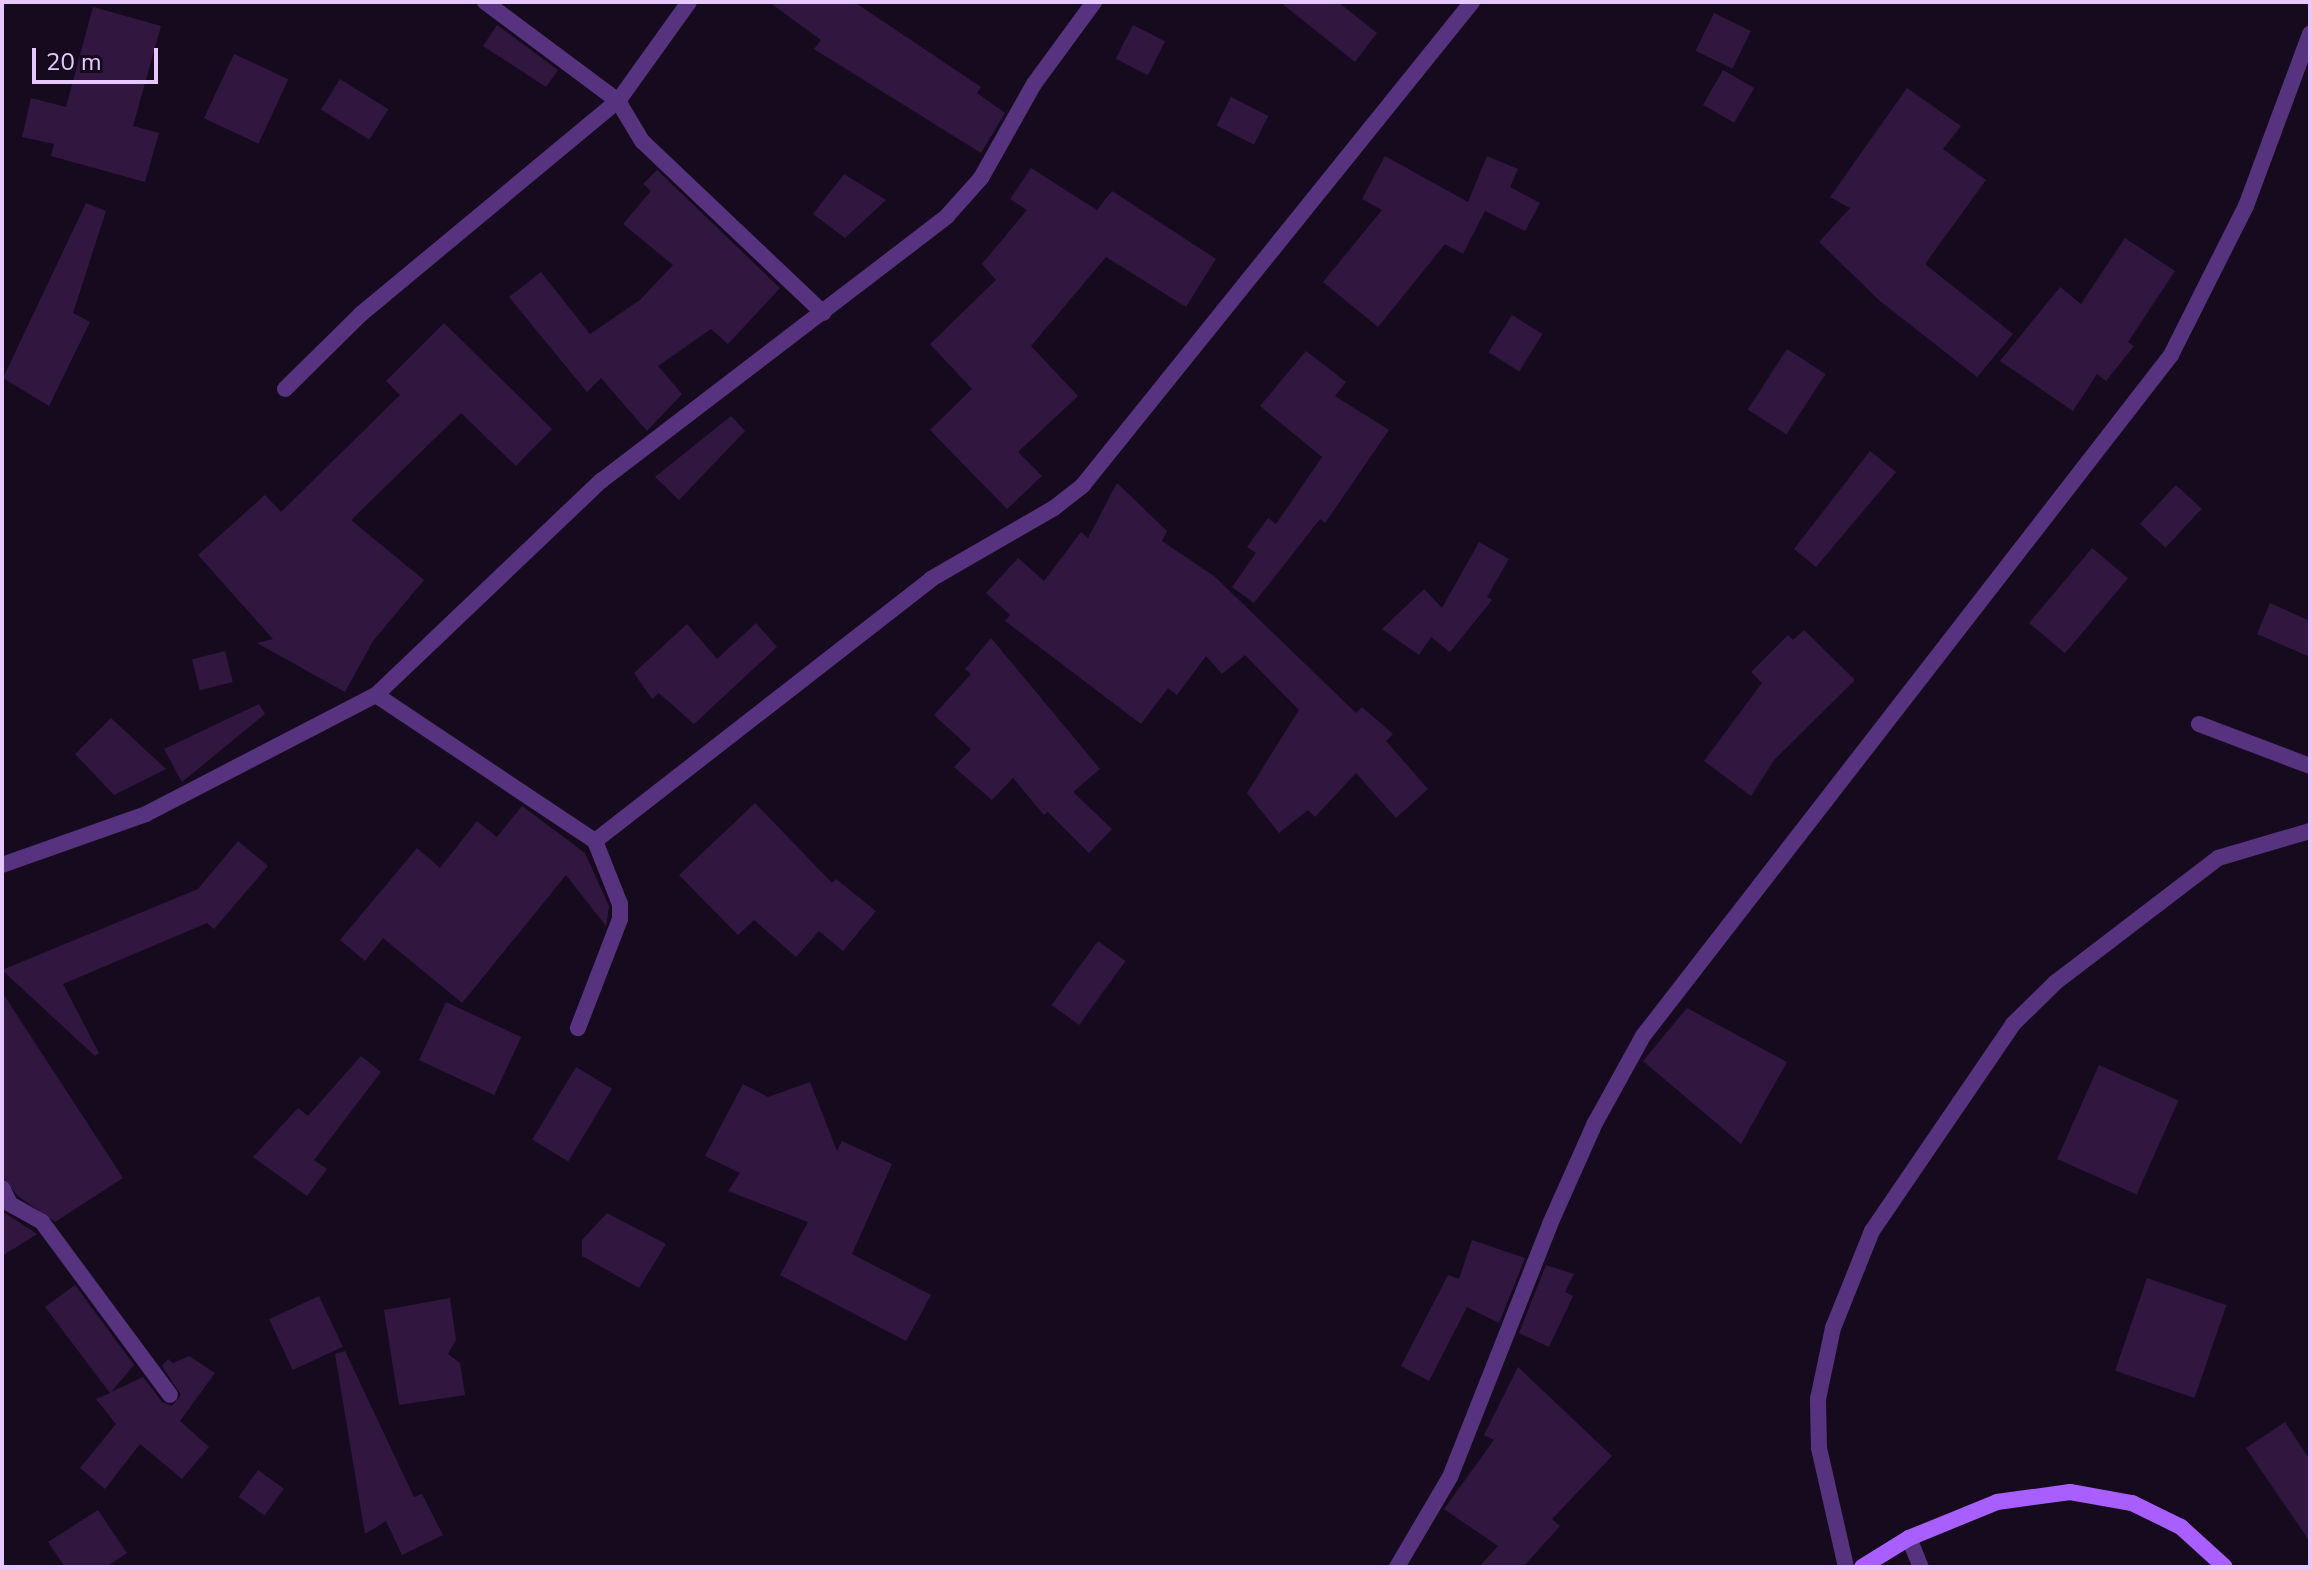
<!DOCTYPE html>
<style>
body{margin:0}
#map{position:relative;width:2312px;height:1569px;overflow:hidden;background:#160b1e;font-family:"Nunito Sans",sans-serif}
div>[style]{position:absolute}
.building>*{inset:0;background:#311640;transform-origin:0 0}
.lane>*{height:16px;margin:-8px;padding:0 8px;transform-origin:8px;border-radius:8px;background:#57337f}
.street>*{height:16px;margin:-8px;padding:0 8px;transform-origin:8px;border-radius:8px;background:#57337f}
.secondary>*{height:16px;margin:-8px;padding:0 8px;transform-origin:8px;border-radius:8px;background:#a95fff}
span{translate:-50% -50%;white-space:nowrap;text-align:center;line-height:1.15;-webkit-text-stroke:7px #160b1e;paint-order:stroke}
.frame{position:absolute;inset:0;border:4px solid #e6c8ff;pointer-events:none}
.scale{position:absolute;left:32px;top:48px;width:126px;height:36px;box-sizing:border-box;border:4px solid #e6c8ff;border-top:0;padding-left:10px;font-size:24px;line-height:28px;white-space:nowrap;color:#e6c8ff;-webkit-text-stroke:6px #160b1e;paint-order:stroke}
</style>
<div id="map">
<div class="building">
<div style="clip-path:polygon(769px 2px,854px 2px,981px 87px,977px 93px,1005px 113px,981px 153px,814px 49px,821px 40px)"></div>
<div style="clip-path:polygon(1280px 2px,1338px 2px,1377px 33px,1355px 62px)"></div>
<div style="clip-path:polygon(93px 7px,161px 26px,133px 126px,159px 133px,145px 182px,51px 156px,54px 144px,22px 137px,31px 98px,66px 107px)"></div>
<div style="left:1714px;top:13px;width:41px;height:42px;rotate:26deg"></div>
<div style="clip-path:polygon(497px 25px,558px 70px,546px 87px,483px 46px)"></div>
<div style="left:1133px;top:25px;width:36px;height:38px;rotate:27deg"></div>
<div style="left:234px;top:54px;width:60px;height:71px;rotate:25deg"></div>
<div style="left:1723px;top:70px;width:36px;height:40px;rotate:30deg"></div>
<div style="left:340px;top:79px;width:57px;height:36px;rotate:32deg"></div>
<div style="clip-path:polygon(1907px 88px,1961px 126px,1943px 149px,1986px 180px,1925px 264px,2013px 334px,1977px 377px,1880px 301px,1819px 242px,1850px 208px,1830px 197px)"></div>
<div style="left:1231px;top:97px;width:42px;height:32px;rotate:27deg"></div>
<div style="clip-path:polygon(1385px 156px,1468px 202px,1487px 156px,1518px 169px,1510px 187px,1540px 203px,1525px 231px,1485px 211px,1463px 254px,1445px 244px,1378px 327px,1323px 282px,1382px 210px,1362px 199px)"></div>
<div style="clip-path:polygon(1031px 168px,1097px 210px,1112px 191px,1216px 259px,1186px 307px,1106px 257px,1031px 346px,1078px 396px,1018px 452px,1042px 476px,1007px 509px,930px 430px,972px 389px,930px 344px,996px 280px,982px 264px,1027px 210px,1010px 199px)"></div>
<div style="clip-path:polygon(657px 170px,780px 288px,728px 344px,711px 329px,658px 366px,682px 394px,647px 431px,601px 378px,587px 392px,509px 297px,541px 272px,590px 334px,640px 300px,673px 265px,623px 224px,651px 191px,643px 184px)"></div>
<div style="clip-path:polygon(844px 174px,886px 200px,845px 238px,813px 214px)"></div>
<div style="clip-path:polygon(86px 203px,106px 211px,73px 313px,90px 322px,49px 406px,3px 378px)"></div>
<div style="clip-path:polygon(2125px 238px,2175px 271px,2128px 342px,2134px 346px,2106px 381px,2097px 374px,2073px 411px,2000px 361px,2060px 287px,2081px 304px)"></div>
<div style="left:1512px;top:315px;width:36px;height:44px;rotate:32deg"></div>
<div style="clip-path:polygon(444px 323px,552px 429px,516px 466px,461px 413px,351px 520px,424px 580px,373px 641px,345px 692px,257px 643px,273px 639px,198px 555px,265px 495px,281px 512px,400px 395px,386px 381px)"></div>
<div style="left:1787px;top:349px;width:46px;height:72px;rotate:33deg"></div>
<div style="clip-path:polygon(1306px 351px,1346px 382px,1335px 396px,1389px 430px,1325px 523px,1320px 519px,1254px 603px,1232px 587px,1256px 553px,1247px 547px,1268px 518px,1276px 524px,1322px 457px,1260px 406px)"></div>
<div style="clip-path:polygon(731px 416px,745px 431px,679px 500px,655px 477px)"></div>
<div style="clip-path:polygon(1870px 451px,1896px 472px,1816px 567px,1794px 549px)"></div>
<div style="clip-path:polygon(1117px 483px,1167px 531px,1162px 541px,1214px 576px,1356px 713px,1362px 707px,1393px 734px,1386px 741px,1428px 789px,1396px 818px,1356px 773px,1315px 817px,1308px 810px,1279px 833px,1247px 793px,1299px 710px,1245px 655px,1222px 674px,1206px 656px,1177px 695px,1168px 688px,1141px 724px,1005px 621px,1010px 615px,986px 593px,1018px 558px,1044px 581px,1081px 532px,1088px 538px)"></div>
<div style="left:2176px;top:485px;width:35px;height:53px;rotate:43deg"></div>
<div style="clip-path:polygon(1479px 542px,1509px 559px,1487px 597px,1492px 600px,1450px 652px,1431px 637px,1419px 655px,1382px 629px,1424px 589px,1442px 608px)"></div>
<div style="left:2092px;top:548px;width:47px;height:98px;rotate:40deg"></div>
<div style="clip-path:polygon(2270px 603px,2310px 621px,2310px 657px,2257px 634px)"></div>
<div style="clip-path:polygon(756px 623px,777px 647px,694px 724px,659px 693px,652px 699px,634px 673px,687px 624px,717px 659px)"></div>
<div style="clip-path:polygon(1804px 630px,1855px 680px,1775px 759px,1751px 796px,1704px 761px,1762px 683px,1751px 672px,1788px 635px,1793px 640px)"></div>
<div style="clip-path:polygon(991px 638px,1100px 769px,1073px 792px,1112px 829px,1089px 853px,1048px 812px,1044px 815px,1013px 778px,992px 800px,954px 767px,971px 749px,934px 715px,971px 674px,965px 669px)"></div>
<div style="left:225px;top:651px;width:32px;height:34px;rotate:76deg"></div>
<div style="clip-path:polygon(259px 704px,265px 714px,182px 782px,164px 749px)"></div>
<div style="clip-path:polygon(111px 718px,166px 769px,114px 795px,75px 754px)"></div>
<div style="clip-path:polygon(755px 803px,832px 883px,836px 879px,876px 911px,843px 951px,819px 931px,796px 957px,754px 920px,738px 935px,679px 875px)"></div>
<div style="clip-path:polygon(522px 806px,585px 853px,609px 906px,606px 926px,566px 875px,462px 1003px,383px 938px,365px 961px,340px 940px,417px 848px,440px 868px,477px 821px,497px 837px)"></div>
<div style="clip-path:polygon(238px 841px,268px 866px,214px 929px,207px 923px,63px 984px,99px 1053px,95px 1056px,2px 970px,198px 889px)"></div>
<div style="left:1098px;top:941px;width:34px;height:79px;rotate:36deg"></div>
<div style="clip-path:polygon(2px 992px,123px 1178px,55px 1222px,18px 1196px,2px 1177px)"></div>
<div style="left:446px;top:1002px;width:83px;height:64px;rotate:25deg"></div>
<div style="clip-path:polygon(1687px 1008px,1787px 1062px,1741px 1144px,1643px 1061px)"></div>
<div style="clip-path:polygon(361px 1056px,381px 1072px,314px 1160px,327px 1169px,307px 1196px,253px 1157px,298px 1108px,308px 1116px)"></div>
<div style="left:2099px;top:1065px;width:87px;height:103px;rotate:24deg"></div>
<div style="left:576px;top:1067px;width:42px;height:85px;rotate:31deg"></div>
<div style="clip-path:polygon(810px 1082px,837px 1151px,842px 1141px,892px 1164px,852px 1254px,931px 1295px,906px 1341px,780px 1275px,808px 1222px,728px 1191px,740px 1173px,705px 1156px,743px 1084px,768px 1097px)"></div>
<div style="clip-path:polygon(2px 1211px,37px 1234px,2px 1256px)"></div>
<div style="clip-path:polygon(607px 1213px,666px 1244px,639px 1288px,582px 1256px,582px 1240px)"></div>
<div style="clip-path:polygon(1472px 1240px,1525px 1258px,1499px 1323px,1467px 1307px,1429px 1381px,1401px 1366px,1448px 1275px,1459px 1279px)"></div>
<div style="clip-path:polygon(1546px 1265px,1574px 1274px,1565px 1292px,1573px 1296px,1549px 1347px,1519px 1333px)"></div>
<div style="left:2147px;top:1278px;width:84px;height:98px;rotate:19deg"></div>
<div style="clip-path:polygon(75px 1285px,134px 1365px,111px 1392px,143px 1377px,162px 1402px,172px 1406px,181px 1395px,162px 1366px,168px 1359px,173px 1363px,189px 1356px,215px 1373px,180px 1421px,209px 1447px,182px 1479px,140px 1444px,105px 1489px,80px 1468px,116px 1424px,96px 1399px,110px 1393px,45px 1307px)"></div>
<div style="left:319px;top:1296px;width:56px;height:55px;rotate:65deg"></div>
<div style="clip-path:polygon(450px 1298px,456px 1340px,448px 1354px,460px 1363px,465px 1395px,399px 1405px,384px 1310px)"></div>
<div style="clip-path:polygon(345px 1351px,414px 1497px,422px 1494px,443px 1535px,402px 1555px,386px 1521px,365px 1534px,335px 1354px)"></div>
<div style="clip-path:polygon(1518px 1367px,1612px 1456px,1552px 1519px,1560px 1526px,1523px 1567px,1479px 1567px,1498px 1546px,1444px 1509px,1494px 1440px,1484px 1435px)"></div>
<div style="clip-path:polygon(2285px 1422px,2310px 1460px,2310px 1542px,2246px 1448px)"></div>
<div style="left:258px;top:1470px;width:32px;height:33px;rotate:36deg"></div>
<div style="clip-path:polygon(98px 1510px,127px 1553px,106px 1567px,65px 1567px,48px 1542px)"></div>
</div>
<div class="lane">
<div style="left:2199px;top:724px;width:119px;rotate:20.7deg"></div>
<div style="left:1846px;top:1567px;width:122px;rotate:-102.8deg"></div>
<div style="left:1819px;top:1448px;width:49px;rotate:-91.2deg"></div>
<div style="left:1818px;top:1399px;width:73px;rotate:-78.1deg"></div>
<div style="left:1833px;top:1328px;width:105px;rotate:-68.1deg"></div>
<div style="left:1872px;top:1231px;width:250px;rotate:-55.7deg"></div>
<div style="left:2013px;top:1024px;width:60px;rotate:-44.3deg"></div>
<div style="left:2056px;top:982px;width:204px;rotate:-37.4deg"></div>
<div style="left:2218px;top:858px;width:96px;rotate:-16.4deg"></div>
</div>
<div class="street">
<div style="left:689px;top:2px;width:122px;rotate:125.6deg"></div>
<div style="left:618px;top:101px;width:47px;rotate:59deg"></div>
<div style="left:642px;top:141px;width:250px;rotate:43.5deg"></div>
<div style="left:285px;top:389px;width:107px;rotate:-44.6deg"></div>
<div style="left:361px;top:314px;width:334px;rotate:-39.7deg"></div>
<div style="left:618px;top:101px;width:166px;rotate:-143.3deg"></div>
<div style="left:376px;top:695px;width:263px;rotate:33.7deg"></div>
<div style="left:595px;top:841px;width:68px;rotate:68.4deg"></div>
<div style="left:620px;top:904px;width:15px;rotate:90deg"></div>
<div style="left:620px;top:919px;width:117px;rotate:111.1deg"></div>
<div style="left:595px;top:841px;width:426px;rotate:-37.9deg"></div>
<div style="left:931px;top:579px;width:142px;rotate:-30deg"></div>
<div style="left:1054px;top:508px;width:37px;rotate:-38deg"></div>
<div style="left:1083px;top:485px;width:620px;rotate:-51.15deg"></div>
<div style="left:2px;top:865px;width:153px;rotate:-19.5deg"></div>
<div style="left:146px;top:814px;width:259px;rotate:-27.4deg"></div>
<div style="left:376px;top:695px;width:311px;rotate:-43.6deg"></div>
<div style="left:601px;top:481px;width:436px;rotate:-37.4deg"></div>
<div style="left:947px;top:216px;width:51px;rotate:-48.2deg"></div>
<div style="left:981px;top:178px;width:108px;rotate:-60.6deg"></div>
<div style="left:1034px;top:84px;width:102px;rotate:-53.8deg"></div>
<div style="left:2px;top:1188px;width:18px;rotate:63deg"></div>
<div style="left:10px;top:1204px;width:37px;rotate:29deg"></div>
<div style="left:42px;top:1222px;width:215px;rotate:53.5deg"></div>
<div style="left:1909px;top:1538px;width:31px;rotate:68deg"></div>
<div style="left:1397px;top:1567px;width:104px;rotate:-59.5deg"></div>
<div style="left:1450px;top:1477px;width:272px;rotate:-68.4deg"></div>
<div style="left:1550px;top:1224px;width:111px;rotate:-66deg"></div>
<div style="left:1595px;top:1123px;width:99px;rotate:-61.1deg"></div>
<div style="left:1643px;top:1036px;width:862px;rotate:-52.21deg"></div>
<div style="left:2171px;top:355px;width:167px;rotate:-63.3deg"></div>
<div style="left:2246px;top:206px;width:184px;rotate:-69.6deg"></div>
</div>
<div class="secondary">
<div style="left:1862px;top:1567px;width:55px;rotate:-31.7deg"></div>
<div style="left:1909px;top:1538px;width:95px;rotate:-22.2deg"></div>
<div style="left:1997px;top:1502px;width:74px;rotate:-7.8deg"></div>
<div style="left:2070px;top:1492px;width:63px;rotate:10.1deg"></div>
<div style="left:2132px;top:1503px;width:55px;rotate:26.1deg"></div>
<div style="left:2181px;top:1527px;width:59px;rotate:42.3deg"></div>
</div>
<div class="frame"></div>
<div class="scale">20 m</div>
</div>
